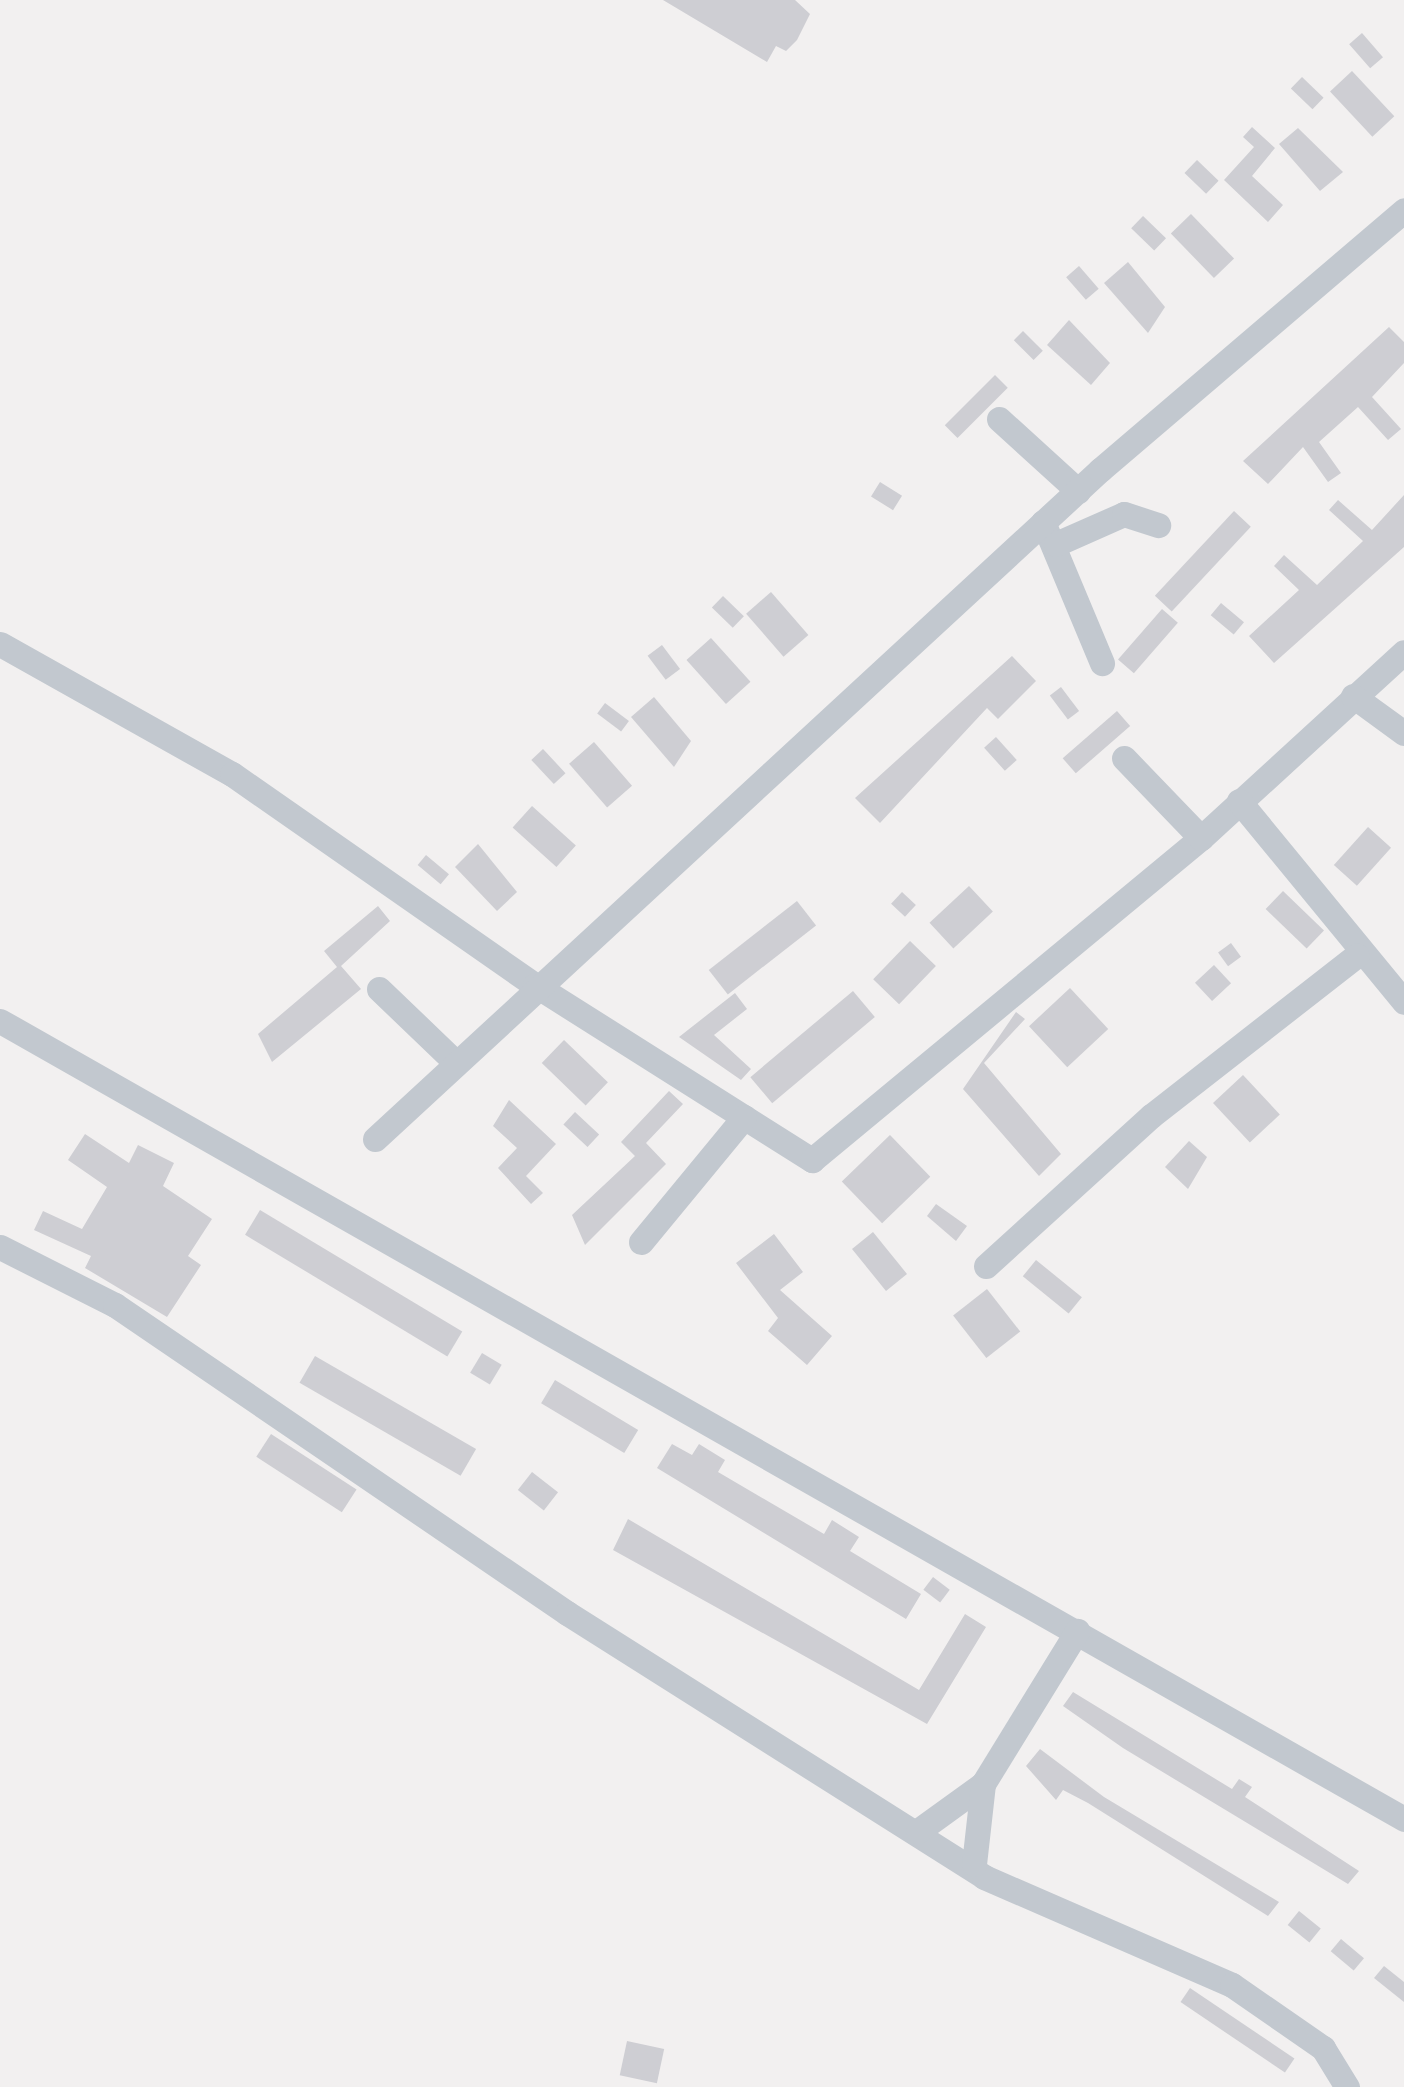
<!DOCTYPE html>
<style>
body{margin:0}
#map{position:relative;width:1404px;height:2087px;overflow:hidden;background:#f2f0f0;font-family:"Alegreya Sans",sans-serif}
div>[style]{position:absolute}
.building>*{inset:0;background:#ceced3;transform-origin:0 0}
.minor>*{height:25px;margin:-12.5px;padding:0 12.5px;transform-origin:12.5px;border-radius:12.5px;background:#c2c8cf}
span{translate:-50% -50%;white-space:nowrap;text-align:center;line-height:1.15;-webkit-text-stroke:8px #fff;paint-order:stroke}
</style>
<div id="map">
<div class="building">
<div style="clip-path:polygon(663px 0,795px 0,810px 14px,797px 40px,786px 51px,776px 46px,767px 62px)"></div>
<div style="left:1362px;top:33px;width:32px;height:17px;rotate:49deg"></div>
<div style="left:1352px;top:71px;width:62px;height:30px;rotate:47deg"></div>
<div style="left:1302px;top:77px;width:30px;height:16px;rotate:44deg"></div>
<div style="clip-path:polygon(1252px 127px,1275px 148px,1252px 176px,1283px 205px,1268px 222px,1224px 180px,1254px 147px,1243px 137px)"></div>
<div style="clip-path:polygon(1298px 128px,1343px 172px,1320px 191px,1279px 144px)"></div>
<div style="left:1197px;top:160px;width:30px;height:18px;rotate:44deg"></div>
<div style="left:1191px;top:214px;width:62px;height:28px;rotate:46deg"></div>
<div style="left:1143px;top:216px;width:32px;height:17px;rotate:44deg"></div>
<div style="clip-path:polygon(1128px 262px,1165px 307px,1148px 333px,1104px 283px)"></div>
<div style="left:1079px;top:266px;width:30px;height:17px;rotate:49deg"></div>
<div style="clip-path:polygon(1069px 320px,1110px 363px,1091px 385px,1047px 345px)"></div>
<div style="clip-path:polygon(1389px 327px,1404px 342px,1404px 363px,1372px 397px,1401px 429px,1388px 440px,1358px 407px,1319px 442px,1341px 473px,1328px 482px,1303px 447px,1268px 484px,1243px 461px)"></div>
<div style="left:1023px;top:331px;width:28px;height:13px;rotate:45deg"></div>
<div style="left:995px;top:375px;width:18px;height:71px;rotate:45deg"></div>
<div style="left:880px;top:482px;width:26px;height:17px;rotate:32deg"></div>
<div style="clip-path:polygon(1404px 495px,1404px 547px,1274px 663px,1249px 636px,1299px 590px,1274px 566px,1284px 555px,1317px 585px,1363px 541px,1329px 510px,1338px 500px,1372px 530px)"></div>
<div style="left:1234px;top:511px;width:23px;height:116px;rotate:43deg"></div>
<div style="left:771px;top:592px;width:57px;height:33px;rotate:49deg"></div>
<div style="left:723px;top:596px;width:29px;height:16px;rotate:44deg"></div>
<div style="left:1221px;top:603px;width:30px;height:16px;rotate:40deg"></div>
<div style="left:1162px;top:609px;width:21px;height:67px;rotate:41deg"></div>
<div style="left:711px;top:638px;width:59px;height:33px;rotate:48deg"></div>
<div style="left:662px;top:645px;width:30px;height:18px;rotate:53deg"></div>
<div style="clip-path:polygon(1012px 656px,1036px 681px,998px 719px,987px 708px,880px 823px,855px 798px)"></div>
<div style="left:1061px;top:687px;width:30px;height:14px;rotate:53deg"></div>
<div style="clip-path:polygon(654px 697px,691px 741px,674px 767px,631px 717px)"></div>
<div style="left:605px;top:703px;width:30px;height:13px;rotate:37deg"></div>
<div style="left:1117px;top:711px;width:20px;height:72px;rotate:49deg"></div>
<div style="left:996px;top:737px;width:31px;height:16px;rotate:48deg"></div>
<div style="left:594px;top:742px;width:58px;height:33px;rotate:49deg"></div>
<div style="left:543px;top:749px;width:33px;height:16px;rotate:47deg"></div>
<div style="left:532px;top:806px;width:59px;height:29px;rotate:42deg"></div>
<div style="left:1368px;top:827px;width:31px;height:51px;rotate:42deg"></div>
<div style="clip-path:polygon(478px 844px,517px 892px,497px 911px,455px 867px)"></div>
<div style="left:426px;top:855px;width:30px;height:13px;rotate:40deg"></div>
<div style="left:969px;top:886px;width:35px;height:54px;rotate:47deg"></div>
<div style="left:1283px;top:891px;width:57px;height:25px;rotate:44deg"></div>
<div style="left:902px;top:892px;width:19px;height:16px;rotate:43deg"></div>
<div style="left:797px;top:901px;width:31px;height:112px;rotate:52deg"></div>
<div style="clip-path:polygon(378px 906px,390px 921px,341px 966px,361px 989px,272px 1062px,258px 1034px,337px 967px,324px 951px)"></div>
<div style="left:910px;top:941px;width:36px;height:53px;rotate:44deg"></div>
<div style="left:1231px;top:943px;width:17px;height:16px;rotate:54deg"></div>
<div style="left:1214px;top:965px;width:25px;height:26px;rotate:47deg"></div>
<div style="left:1070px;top:988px;width:56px;height:56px;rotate:47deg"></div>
<div style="left:853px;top:991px;width:34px;height:134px;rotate:50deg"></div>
<div style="clip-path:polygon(735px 993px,747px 1009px,714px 1035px,751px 1069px,741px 1080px,679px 1037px)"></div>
<div style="clip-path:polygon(1016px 1012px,1025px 1019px,984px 1063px,1061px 1154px,1039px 1176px,963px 1089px)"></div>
<div style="left:564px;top:1040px;width:61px;height:32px;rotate:44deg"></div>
<div style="left:1243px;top:1075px;width:54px;height:41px;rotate:47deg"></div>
<div style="clip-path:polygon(669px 1091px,683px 1104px,646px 1143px,666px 1164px,585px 1245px,572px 1215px,635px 1156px,621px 1142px)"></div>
<div style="clip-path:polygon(509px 1100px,556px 1144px,526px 1176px,543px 1193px,531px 1204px,498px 1168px,517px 1148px,493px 1126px)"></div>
<div style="left:575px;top:1112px;width:33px;height:17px;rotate:43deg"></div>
<div style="clip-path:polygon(85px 1134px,129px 1163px,138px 1145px,174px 1163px,163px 1186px,212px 1219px,188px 1256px,201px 1265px,167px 1317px,85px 1268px,91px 1256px,34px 1230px,43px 1211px,82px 1229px,107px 1187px,68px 1160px)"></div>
<div style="left:890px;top:1135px;width:58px;height:67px;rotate:46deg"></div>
<div style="clip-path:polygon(1189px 1141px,1207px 1157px,1188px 1189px,1165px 1167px)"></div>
<div style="clip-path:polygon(936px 1204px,967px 1226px,956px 1241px,927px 1216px)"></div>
<div style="left:260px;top:1210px;width:236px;height:29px;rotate:31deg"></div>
<div style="left:873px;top:1232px;width:54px;height:27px;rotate:51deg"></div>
<div style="clip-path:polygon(774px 1234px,803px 1272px,780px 1290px,832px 1336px,807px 1365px,768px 1331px,778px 1318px,736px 1263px)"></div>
<div style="left:1036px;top:1260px;width:59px;height:21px;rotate:39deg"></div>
<div style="left:987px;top:1289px;width:54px;height:43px;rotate:52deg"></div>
<div style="left:482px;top:1353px;width:23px;height:23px;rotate:31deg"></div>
<div style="left:315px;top:1356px;width:186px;height:31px;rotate:30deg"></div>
<div style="left:555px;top:1380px;width:97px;height:27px;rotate:31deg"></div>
<div style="left:271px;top:1434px;width:102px;height:27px;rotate:33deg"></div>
<div style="clip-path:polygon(672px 1444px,692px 1455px,699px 1444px,725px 1460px,718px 1472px,824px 1534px,832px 1520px,859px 1537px,850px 1551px,921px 1594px,906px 1619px,657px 1468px)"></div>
<div style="left:532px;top:1472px;width:33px;height:23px;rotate:38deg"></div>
<div style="clip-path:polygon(628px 1519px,919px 1690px,965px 1614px,986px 1627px,927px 1724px,613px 1550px)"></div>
<div style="left:933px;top:1577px;width:21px;height:16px;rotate:37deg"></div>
<div style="clip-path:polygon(1073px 1692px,1232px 1789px,1239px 1779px,1252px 1787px,1245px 1797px,1359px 1871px,1348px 1884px,1123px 1748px,1063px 1706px)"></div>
<div style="clip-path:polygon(1040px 1749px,1104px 1797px,1279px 1902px,1268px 1916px,1088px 1803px,1063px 1790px,1056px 1800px,1026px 1766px)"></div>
<div style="left:1299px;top:1911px;width:28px;height:18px;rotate:39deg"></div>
<div style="left:1341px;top:1939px;width:30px;height:16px;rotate:40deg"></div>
<div style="clip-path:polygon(1384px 1966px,1404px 1982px,1404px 2002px,1374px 1978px)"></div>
<div style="left:1190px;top:1988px;width:126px;height:17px;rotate:34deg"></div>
<div style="left:627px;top:2041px;width:38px;height:35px;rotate:12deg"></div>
</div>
<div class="minor">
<div style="left:999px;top:419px;width:107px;rotate:42.3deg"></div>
<div style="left:1043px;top:522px;width:153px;rotate:67.3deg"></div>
<div style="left:1056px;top:544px;width:74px;rotate:-23.8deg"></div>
<div style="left:1124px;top:514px;width:36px;rotate:18deg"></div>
<div style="left:0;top:644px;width:266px;rotate:29.3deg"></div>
<div style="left:232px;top:774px;width:369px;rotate:34.9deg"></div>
<div style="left:535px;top:985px;width:328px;rotate:32.3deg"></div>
<div style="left:812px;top:1160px;width:505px;rotate:-39.62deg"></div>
<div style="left:1201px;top:838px;width:275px;rotate:-42.5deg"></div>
<div style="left:1353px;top:696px;width:63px;rotate:36deg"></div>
<div style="left:1124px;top:758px;width:111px;rotate:46.1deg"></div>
<div style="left:1239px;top:801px;width:260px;rotate:50.6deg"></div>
<div style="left:379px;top:989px;width:105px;rotate:43.8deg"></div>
<div style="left:0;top:1021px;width:1615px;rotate:29.61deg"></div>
<div style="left:375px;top:1139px;width:987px;rotate:-42.7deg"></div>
<div style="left:1100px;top:470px;width:400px;rotate:-40.5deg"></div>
<div style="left:641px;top:1242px;width:162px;rotate:-50.5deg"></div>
<div style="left:0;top:1247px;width:129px;rotate:26.8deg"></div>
<div style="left:115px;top:1305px;width:547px;rotate:34.27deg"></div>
<div style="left:567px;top:1613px;width:494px;rotate:32.3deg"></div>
<div style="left:984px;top:1877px;width:270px;rotate:23.5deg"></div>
<div style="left:1232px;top:1985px;width:111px;rotate:34.7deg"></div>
<div style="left:1323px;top:2048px;width:46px;rotate:58.4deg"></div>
<div style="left:986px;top:1266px;width:223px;rotate:-42.3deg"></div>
<div style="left:1151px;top:1116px;width:261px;rotate:-38deg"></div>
<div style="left:918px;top:1831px;width:80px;rotate:-35.9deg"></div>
<div style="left:983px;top:1784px;width:180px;rotate:-58.4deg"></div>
<div style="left:974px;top:1864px;width:81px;rotate:-83.6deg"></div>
</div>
</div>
